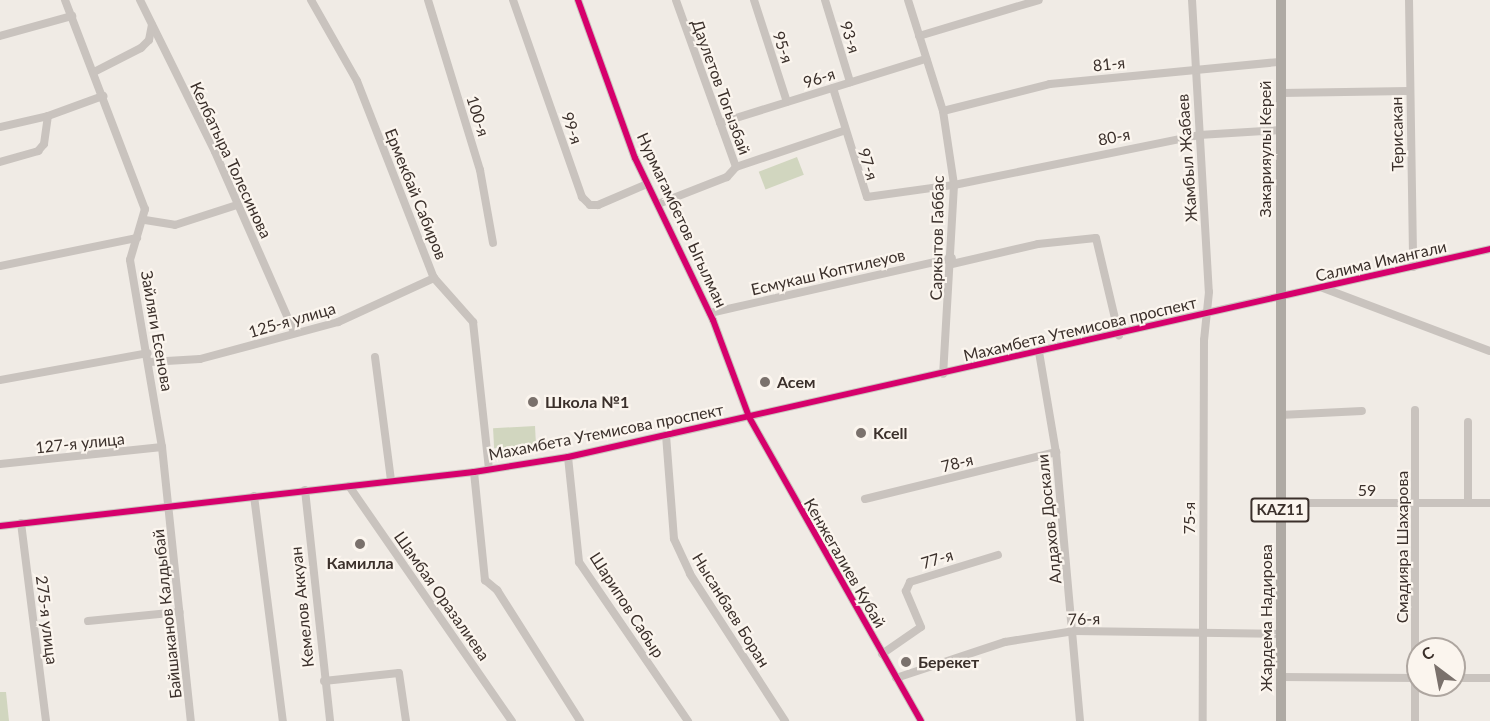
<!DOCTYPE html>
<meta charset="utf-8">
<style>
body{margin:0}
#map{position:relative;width:1490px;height:721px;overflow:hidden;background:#f0ebe5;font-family:Lato,sans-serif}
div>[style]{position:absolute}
.green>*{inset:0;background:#d1d6bf;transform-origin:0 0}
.minor>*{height:8px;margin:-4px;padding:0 4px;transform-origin:4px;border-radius:4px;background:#c9c3be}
.highway>*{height:10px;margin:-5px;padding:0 5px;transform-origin:5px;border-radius:5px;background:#afaaa4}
.cycleway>*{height:6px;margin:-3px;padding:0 3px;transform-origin:3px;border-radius:3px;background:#d6006c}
.dots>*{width:16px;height:16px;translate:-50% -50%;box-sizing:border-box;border:3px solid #fbf5ee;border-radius:50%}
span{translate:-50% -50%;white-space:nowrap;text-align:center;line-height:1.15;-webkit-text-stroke:4.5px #fbf5ee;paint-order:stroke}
.shield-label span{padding:2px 4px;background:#fbf5ee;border:2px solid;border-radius:4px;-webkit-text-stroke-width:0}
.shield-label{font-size:15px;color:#3b302b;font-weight:700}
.street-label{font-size:16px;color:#3b302b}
.poi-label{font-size:16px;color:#3b302b;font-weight:700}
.left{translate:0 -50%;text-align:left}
.north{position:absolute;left:1406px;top:637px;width:60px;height:60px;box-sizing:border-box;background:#fbf5ee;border:2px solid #aea6a0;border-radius:50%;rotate:328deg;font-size:16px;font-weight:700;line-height:24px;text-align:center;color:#3b302b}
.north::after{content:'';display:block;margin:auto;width:21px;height:27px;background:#7a716c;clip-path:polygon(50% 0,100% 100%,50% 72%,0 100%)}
</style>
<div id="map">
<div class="green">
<div style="left:797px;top:157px;width:19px;height:41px;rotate:69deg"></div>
<div style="left:535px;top:426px;width:20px;height:42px;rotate:87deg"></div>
<div style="clip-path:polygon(0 692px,6px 692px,9px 721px,0 721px)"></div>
</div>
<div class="minor">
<div style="left:65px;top:0;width:224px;rotate:69.1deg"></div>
<div style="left:145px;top:209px;width:53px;rotate:106.4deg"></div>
<div style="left:130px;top:260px;width:190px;rotate:80.3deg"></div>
<div style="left:162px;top:447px;width:276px;rotate:84deg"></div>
<div style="left:140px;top:0;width:169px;rotate:63.7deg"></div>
<div style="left:215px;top:152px;width:197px;rotate:66.3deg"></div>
<div style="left:311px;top:0;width:93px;rotate:60.4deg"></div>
<div style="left:357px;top:81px;width:212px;rotate:68.7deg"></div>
<div style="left:434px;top:278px;width:59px;rotate:48.4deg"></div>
<div style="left:473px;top:322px;width:148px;rotate:83.8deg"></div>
<div style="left:428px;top:0;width:178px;rotate:73deg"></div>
<div style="left:480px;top:170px;width:74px;rotate:79.9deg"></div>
<div style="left:513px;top:0;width:209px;rotate:70.7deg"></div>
<div style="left:582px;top:197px;width:11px;rotate:45deg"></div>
<div style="left:590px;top:205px;width:8px"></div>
<div style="left:598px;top:205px;width:53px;rotate:-23.2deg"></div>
<div style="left:578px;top:0;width:168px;rotate:70.2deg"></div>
<div style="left:635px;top:158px;width:180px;rotate:64.3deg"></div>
<div style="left:713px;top:320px;width:103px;rotate:69.6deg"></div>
<div style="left:749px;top:417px;width:349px;rotate:60.5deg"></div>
<div style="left:754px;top:0;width:107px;rotate:72.1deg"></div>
<div style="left:825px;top:0;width:86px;rotate:73deg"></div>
<div style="left:908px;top:0;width:116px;rotate:72.5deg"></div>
<div style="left:943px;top:111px;width:75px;rotate:81.5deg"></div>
<div style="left:954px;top:185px;width:189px;rotate:93.3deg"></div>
<div style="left:1192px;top:0;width:292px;rotate:86.7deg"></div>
<div style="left:1209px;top:292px;width:48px;rotate:95.9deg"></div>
<div style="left:1204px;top:340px;width:381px;rotate:90.2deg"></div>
<div style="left:1409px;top:0;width:267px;rotate:89.1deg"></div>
<div style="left:0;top:36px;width:75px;rotate:-15.5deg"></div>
<div style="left:919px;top:36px;width:125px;rotate:-16.7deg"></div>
<div style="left:94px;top:72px;width:53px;rotate:-27.1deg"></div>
<div style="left:141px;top:48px;width:11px;rotate:-45deg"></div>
<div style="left:149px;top:40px;width:15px;rotate:-79deg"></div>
<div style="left:833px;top:88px;width:114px;rotate:72.7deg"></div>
<div style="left:867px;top:197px;width:88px;rotate:-7.9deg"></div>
<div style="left:954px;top:185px;width:250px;rotate:-11.5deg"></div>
<div style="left:1199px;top:135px;width:82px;rotate:-3.5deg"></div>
<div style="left:1281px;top:93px;width:128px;rotate:-0.9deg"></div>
<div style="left:943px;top:111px;width:110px;rotate:-14.2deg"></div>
<div style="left:1050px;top:84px;width:231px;rotate:-5.5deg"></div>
<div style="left:720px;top:123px;width:216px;rotate:-17.3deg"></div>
<div style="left:0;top:127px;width:49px;rotate:-12.9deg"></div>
<div style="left:48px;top:116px;width:59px;rotate:-20deg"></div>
<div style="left:0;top:162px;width:40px;rotate:-16deg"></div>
<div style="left:38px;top:151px;width:9px;rotate:-49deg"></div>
<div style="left:44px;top:144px;width:28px;rotate:-82deg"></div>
<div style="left:736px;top:167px;width:113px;rotate:-18.6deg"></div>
<div style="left:658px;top:204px;width:74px;rotate:-21.4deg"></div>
<div style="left:727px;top:177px;width:13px;rotate:-48deg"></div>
<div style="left:736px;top:167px;width:177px;rotate:-109.8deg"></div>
<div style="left:145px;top:220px;width:30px;rotate:9deg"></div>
<div style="left:175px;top:225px;width:65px;rotate:-17.9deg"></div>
<div style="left:952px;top:264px;width:88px;rotate:-13.1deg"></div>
<div style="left:1038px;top:244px;width:58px;rotate:-5.9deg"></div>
<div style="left:1096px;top:238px;width:100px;rotate:76.7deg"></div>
<div style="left:0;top:266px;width:140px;rotate:-11.6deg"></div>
<div style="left:1323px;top:288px;width:178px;rotate:20.7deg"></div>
<div style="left:710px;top:313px;width:248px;rotate:-12.8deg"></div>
<div style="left:1039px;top:352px;width:101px;rotate:80.4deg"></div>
<div style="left:1056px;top:452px;width:270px;rotate:84.9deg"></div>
<div style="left:375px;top:357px;width:125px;rotate:82.6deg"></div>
<div style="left:150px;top:362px;width:50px;rotate:-3.4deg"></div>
<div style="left:200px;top:359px;width:143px;rotate:-15deg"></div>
<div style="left:338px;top:322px;width:106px;rotate:-24.6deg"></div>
<div style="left:0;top:380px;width:150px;rotate:-10.3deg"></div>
<div style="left:1415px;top:410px;width:311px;rotate:90deg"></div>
<div style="left:1280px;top:415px;width:82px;rotate:-2.8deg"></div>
<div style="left:666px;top:435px;width:104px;rotate:85.6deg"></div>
<div style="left:674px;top:539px;width:38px;rotate:65deg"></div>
<div style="left:690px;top:574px;width:175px;rotate:57.1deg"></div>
<div style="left:568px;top:457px;width:106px;rotate:84deg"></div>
<div style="left:579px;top:562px;width:193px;rotate:55.6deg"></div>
<div style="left:0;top:464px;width:163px;rotate:-6deg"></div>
<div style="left:474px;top:472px;width:109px;rotate:84.2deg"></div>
<div style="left:485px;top:580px;width:16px;rotate:40deg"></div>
<div style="left:497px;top:590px;width:155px;rotate:57.6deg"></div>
<div style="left:349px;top:486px;width:286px;rotate:55.3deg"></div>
<div style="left:305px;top:490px;width:232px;rotate:83.8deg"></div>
<div style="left:254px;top:496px;width:227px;rotate:82.7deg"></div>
<div style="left:865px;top:499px;width:197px;rotate:-13.8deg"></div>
<div style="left:1280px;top:503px;width:210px"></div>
<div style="left:1468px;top:503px;width:81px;rotate:-90deg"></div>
<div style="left:21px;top:523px;width:200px;rotate:82.8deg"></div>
<div style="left:0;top:526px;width:477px;rotate:-6.5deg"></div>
<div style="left:474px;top:472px;width:95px;rotate:-9.1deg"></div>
<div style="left:568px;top:457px;width:945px;rotate:-12.71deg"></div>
<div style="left:88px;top:621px;width:92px;rotate:-5.6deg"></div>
<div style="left:882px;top:654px;width:47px;rotate:-34.7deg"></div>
<div style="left:921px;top:627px;width:39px;rotate:-113deg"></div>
<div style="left:906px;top:591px;width:10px;rotate:-66deg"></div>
<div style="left:910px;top:582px;width:92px;rotate:-17.1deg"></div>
<div style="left:1281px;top:677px;width:137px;rotate:0.4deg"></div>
<div style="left:896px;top:678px;width:115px;rotate:-18.3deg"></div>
<div style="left:1005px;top:642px;width:70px;rotate:-9.1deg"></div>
<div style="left:1074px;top:631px;width:207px;rotate:0.8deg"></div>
<div style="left:1454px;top:678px;width:36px"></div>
<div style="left:324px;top:681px;width:75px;rotate:-6.1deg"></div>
<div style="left:399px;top:673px;width:49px;rotate:81.7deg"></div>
</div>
<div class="highway">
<div style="left:1281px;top:721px;width:721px;rotate:-90deg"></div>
</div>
<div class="cycleway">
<div style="left:578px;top:0;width:168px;rotate:70.2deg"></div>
<div style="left:635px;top:158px;width:180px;rotate:64.3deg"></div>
<div style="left:713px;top:320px;width:103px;rotate:69.6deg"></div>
<div style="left:749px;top:417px;width:349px;rotate:60.5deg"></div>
<div style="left:0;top:526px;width:477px;rotate:-6.5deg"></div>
<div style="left:474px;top:472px;width:95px;rotate:-9.1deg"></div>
<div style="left:568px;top:457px;width:945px;rotate:-12.71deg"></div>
</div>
<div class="dots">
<div style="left:765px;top:382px;background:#7a716c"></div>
<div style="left:533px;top:402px;background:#7a716c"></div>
<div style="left:861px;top:433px;background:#7a716c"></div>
<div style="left:360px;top:544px;background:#7a716c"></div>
<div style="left:906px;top:662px;background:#7a716c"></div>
</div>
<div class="shield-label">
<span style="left:1280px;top:510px">KAZ11</span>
</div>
<div class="street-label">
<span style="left:850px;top:37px;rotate:73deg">93-я</span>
<span style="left:783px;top:47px;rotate:72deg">95-я</span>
<span style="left:1109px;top:64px;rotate:-6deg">81-я</span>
<span style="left:819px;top:78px;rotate:-18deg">96-я</span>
<span style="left:721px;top:87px;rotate:70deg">Даулетов Тогызбай</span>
<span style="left:478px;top:116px;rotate:73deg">100-я</span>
<span style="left:572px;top:128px;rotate:71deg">99-я</span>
<span style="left:1397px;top:134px;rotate:-91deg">Терисакан</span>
<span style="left:1114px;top:137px;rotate:-11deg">80-я</span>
<span style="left:1265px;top:149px;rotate:-90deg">Закарияулы Керей</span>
<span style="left:1187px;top:158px;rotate:-94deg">Жамбыл Жабаев</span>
<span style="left:231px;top:160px;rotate:65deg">Келбатыра Толесинова</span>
<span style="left:868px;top:164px;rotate:73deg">97-я</span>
<span style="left:416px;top:194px;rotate:68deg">Ермекбай Сабиров</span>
<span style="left:682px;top:220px;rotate:65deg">Нурмагамбетов Ыгылман</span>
<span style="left:937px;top:238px;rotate:-89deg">Саркытов Габбас</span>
<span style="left:1381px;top:261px;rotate:-13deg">Салима Имангали</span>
<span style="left:828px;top:272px;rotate:-13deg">Есмукаш Коптилеуов</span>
<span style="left:292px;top:320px;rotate:-16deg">125-я улица</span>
<span style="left:1080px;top:329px;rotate:-13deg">Махамбета Утемисова проспект</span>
<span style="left:157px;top:331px;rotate:80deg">Зайляги Есенова</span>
<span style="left:606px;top:432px;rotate:-11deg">Махамбета Утемисова проспект</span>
<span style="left:80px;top:443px;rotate:-6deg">127-я улица</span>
<span style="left:957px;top:463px;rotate:-14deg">78-я</span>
<span style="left:1367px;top:490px">59</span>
<span style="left:1189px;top:518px;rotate:-90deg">75-я</span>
<span style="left:1049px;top:519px;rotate:-96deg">Алдахов Доскали</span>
<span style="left:1402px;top:547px;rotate:-90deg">Смадияра Шахарова</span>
<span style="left:937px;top:559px;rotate:-17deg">77-я</span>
<span style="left:845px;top:563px;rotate:60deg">Кенжегалиев Кубай</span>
<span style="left:442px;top:596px;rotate:55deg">Шамбая Оразалиева</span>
<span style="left:627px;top:605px;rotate:57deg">Шарипов Сабыр</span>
<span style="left:302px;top:607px;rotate:-96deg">Кемелов Аккуан</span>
<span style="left:731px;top:610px;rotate:58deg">Нысанбаев Боран</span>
<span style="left:167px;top:614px;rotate:-96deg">Байшаканов Калдыбай</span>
<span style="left:1266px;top:618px;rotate:-90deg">Жардема Надирова</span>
<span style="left:1084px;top:619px;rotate:-2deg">76-я</span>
<span style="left:47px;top:620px;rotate:83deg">275-я улица</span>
</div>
<div class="poi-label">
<span class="left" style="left:777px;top:382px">Асем</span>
<span class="left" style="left:545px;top:402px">Школа №1</span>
<span class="left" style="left:873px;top:433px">Kcell</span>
<span style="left:360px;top:563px">Камилла</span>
<span class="left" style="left:918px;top:662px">Берекет</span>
</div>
<div class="north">С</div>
</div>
